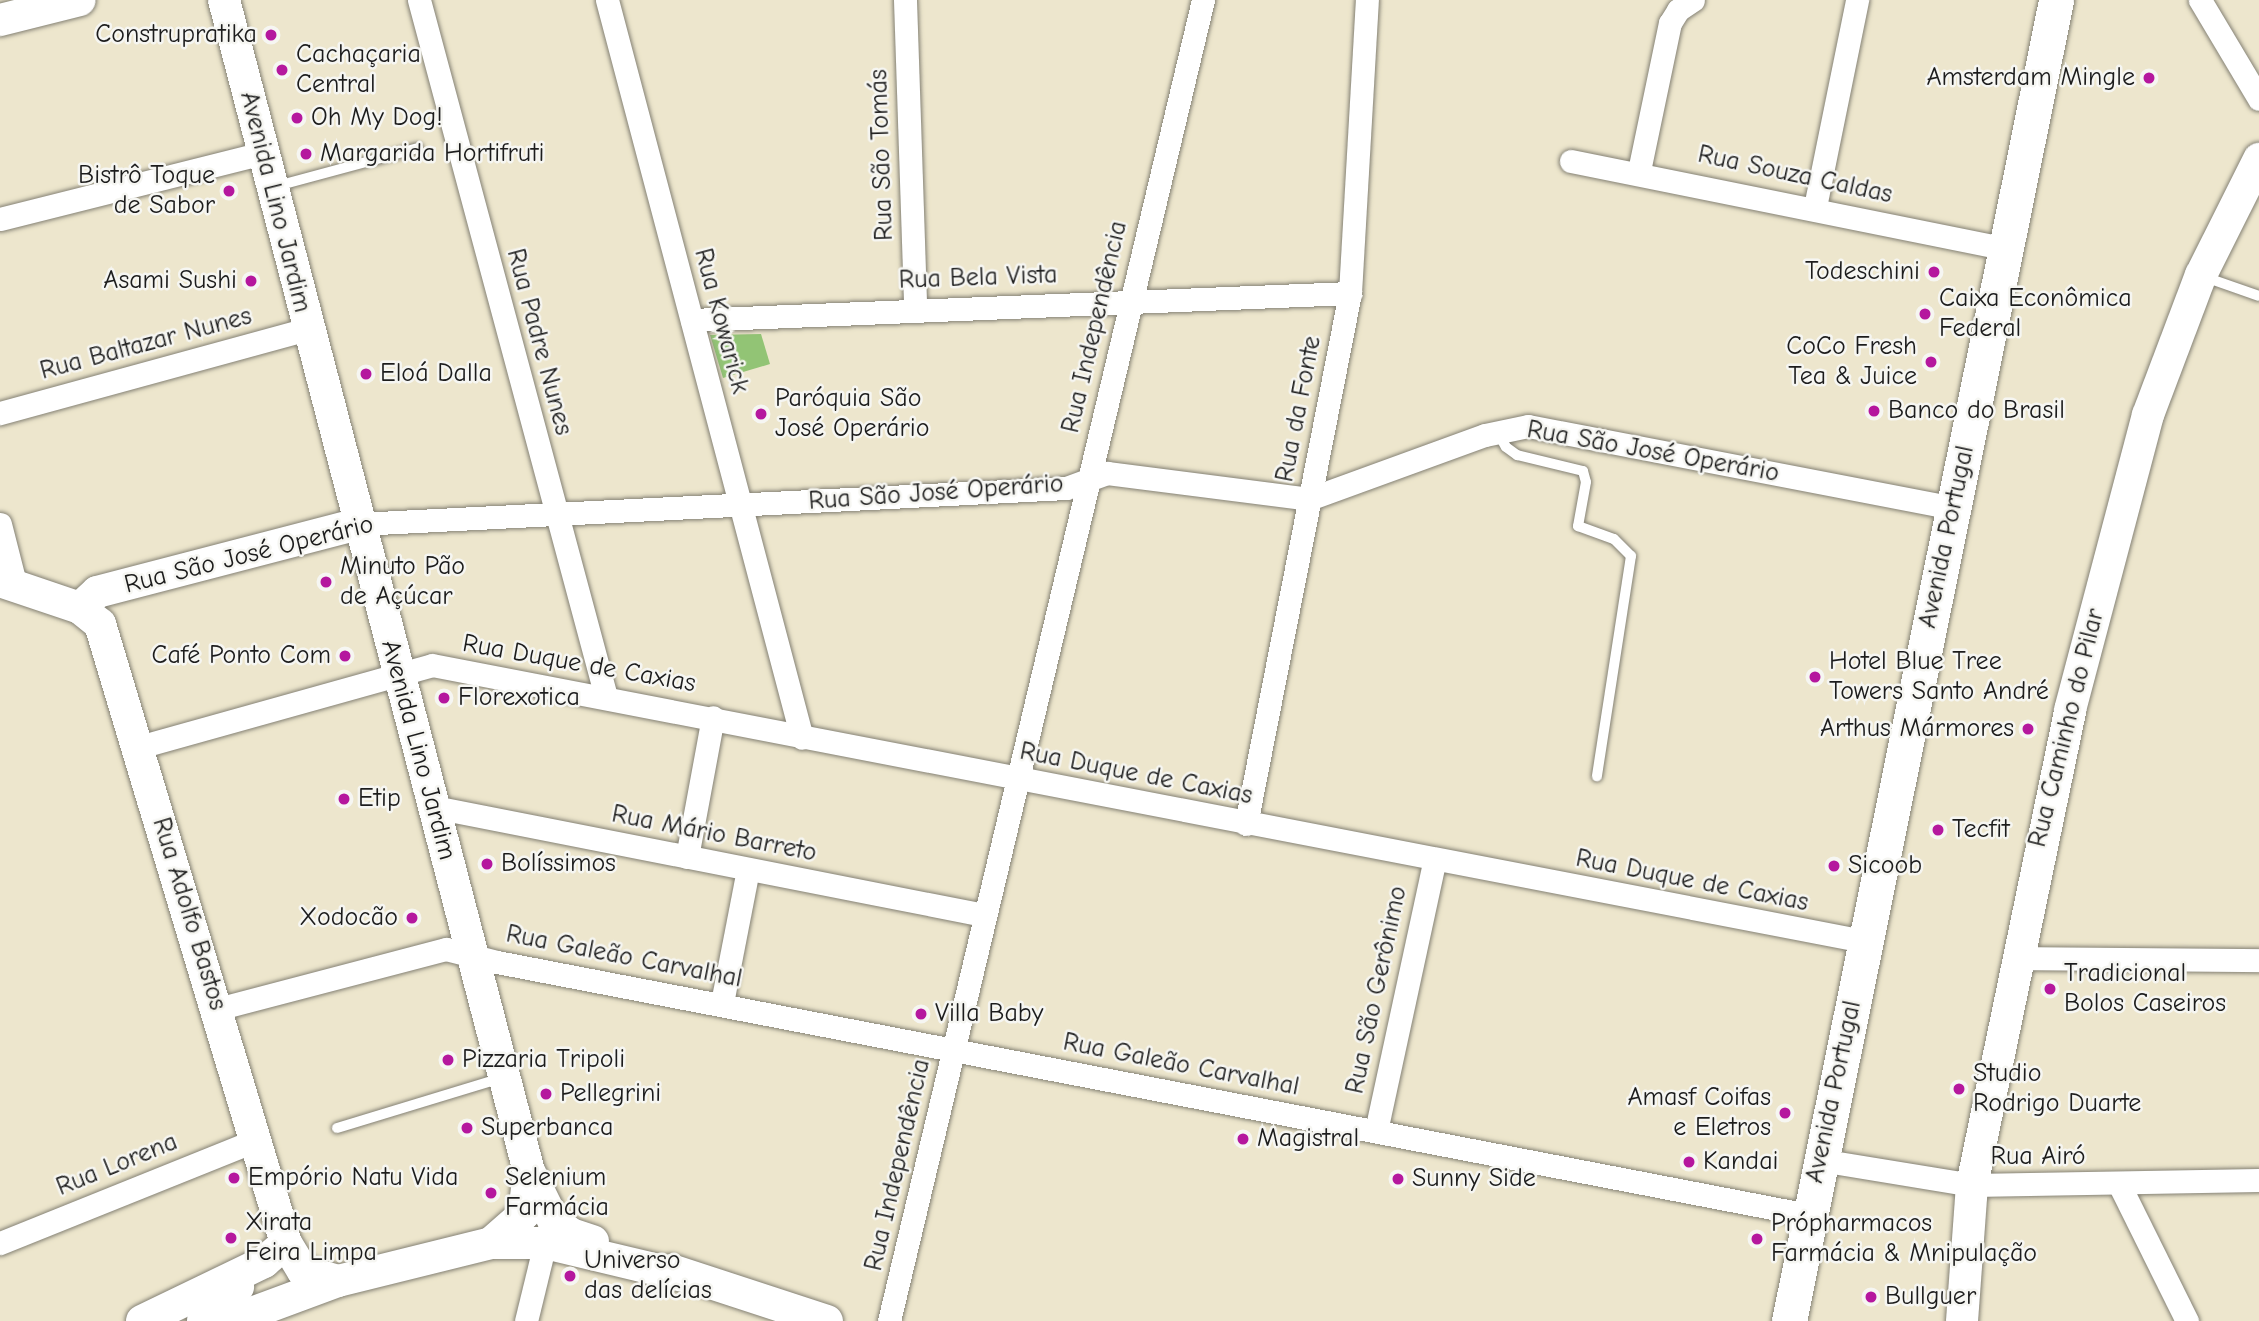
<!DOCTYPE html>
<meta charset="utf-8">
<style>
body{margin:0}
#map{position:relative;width:2259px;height:1321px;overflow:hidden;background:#ede6cd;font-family:"Comic Neue",sans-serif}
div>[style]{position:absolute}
.green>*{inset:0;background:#92c475}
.roads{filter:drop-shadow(0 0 2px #848174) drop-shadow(0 0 2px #848174)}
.lane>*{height:10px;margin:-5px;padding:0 5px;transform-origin:5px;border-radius:5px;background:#fff}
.street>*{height:23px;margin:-11.5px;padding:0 11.5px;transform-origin:11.5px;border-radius:11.5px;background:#fff}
.secondary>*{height:32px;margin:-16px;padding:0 16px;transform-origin:16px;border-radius:16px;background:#fff}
.primary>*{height:35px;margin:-17.5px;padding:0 17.5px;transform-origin:17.5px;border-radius:17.5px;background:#fff}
.dots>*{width:19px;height:19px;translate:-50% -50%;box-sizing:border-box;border:4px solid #f6f6f2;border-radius:50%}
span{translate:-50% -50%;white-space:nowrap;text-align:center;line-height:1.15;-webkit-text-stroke:5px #f6f6f2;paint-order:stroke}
.poi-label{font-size:26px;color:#1c1c1c}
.right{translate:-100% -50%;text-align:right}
.left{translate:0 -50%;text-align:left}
.street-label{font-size:26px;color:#1c1c1c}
</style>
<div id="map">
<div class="green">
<div style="clip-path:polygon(761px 334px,770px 364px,723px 378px,710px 335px)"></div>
</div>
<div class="roads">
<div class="lane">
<div style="left:277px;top:186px;width:146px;rotate:-15.1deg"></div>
<div style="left:2202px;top:276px;width:60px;rotate:19.3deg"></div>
<div style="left:1497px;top:431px;width:18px;rotate:61deg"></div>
<div style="left:1506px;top:447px;width:14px;rotate:36deg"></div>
<div style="left:1517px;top:455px;width:68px;rotate:13.6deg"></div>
<div style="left:1583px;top:471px;width:11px;rotate:75deg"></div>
<div style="left:1586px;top:482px;width:45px;rotate:100.3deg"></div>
<div style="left:1578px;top:526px;width:38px;rotate:20deg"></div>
<div style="left:1614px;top:539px;width:24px;rotate:45deg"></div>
<div style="left:1631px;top:556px;width:223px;rotate:98.8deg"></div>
<div style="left:337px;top:1128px;width:172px;rotate:-16.9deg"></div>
</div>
<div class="street">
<div style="left:419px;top:0;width:722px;rotate:74.98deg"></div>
<div style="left:607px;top:0;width:763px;rotate:75.2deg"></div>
<div style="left:905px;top:0;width:308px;rotate:88.1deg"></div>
<div style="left:2200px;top:0;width:115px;rotate:59.2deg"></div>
<div style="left:1571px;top:161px;width:444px;rotate:11.4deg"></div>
<div style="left:1639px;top:171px;width:151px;rotate:-78.2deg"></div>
<div style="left:1670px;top:23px;width:15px;rotate:-58deg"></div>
<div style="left:1678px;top:10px;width:18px;rotate:-34deg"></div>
<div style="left:1815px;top:207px;width:211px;rotate:-78.5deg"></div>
<div style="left:0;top:219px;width:270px;rotate:-14.1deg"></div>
<div style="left:692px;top:320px;width:659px;rotate:-2.35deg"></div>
<div style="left:0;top:413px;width:318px;rotate:-15.3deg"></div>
<div style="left:0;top:524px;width:65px;rotate:75.7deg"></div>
<div style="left:358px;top:524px;width:709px;rotate:-2.91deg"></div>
<div style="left:1066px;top:488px;width:44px;rotate:-20.1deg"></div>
<div style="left:1107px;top:473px;width:204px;rotate:7.3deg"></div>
<div style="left:1309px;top:499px;width:187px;rotate:-20deg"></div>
<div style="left:1485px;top:435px;width:44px;rotate:-11.8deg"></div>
<div style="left:1528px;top:426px;width:433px;rotate:10.9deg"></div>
<div style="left:139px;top:747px;width:304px;rotate:-15.6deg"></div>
<div style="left:432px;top:665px;width:1458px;rotate:10.91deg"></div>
<div style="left:434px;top:807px;width:561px;rotate:11.11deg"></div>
<div style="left:1246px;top:824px;width:541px;rotate:-78.92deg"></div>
<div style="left:1350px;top:293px;width:293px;rotate:-86.7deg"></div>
<div style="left:687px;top:857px;width:142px;rotate:-79.5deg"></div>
<div style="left:2018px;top:958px;width:241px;rotate:0.5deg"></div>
<div style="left:722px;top:1003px;width:136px;rotate:-79deg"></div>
<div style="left:217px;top:1009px;width:237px;rotate:-14.7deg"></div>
<div style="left:446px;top:949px;width:53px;rotate:14.3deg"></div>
<div style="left:497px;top:962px;width:1335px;rotate:10.92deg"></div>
<div style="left:1376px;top:1131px;width:275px;rotate:-77.8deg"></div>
<div style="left:1820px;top:1160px;width:154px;rotate:9.3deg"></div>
<div style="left:1972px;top:1185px;width:287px;rotate:-1deg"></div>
<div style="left:2119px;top:1184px;width:153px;rotate:63.6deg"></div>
<div style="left:0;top:1243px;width:276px;rotate:-21.9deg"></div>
<div style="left:526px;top:1321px;width:80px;rotate:-76.3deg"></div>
<div style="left:889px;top:1321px;width:1358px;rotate:-76.63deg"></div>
</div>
<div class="secondary">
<div style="left:224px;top:0;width:1211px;rotate:75.41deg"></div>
<div style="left:529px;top:1172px;width:42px;rotate:96.8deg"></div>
<div style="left:524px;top:1214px;width:44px;rotate:138.7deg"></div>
<div style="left:0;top:20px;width:82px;rotate:-14deg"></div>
<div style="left:0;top:581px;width:84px;rotate:18.6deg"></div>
<div style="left:80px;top:608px;width:26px;rotate:39deg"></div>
<div style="left:100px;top:624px;width:646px;rotate:73.28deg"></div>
<div style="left:286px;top:1243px;width:33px;rotate:59deg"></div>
<div style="left:303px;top:1271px;width:36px;rotate:16deg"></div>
<div style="left:80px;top:608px;width:23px;rotate:-43deg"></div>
<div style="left:97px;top:592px;width:270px;rotate:-14.6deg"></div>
<div style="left:530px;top:1173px;width:52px;rotate:63.9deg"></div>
<div style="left:553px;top:1220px;width:23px;rotate:38deg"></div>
<div style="left:571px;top:1234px;width:23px;rotate:18deg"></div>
<div style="left:671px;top:1270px;width:164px;rotate:18.1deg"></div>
<div style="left:142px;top:1321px;width:136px;rotate:-25.8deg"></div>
<div style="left:264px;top:1262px;width:29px;rotate:-41deg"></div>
<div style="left:203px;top:1321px;width:49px;rotate:-44.2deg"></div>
<div style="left:230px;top:1321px;width:115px;rotate:-20.3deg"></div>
<div style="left:338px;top:1281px;width:158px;rotate:-13.9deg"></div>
<div style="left:491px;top:1243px;width:54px"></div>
<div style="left:545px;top:1243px;width:147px;rotate:13.4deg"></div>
<div style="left:1962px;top:1321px;width:136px;rotate:-85.8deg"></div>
<div style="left:1972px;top:1185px;width:485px;rotate:-78.3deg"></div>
<div style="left:2070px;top:710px;width:305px;rotate:-75.2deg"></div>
<div style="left:2148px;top:415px;width:150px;rotate:-69.3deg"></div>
<div style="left:2201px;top:275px;width:130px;rotate:-63.4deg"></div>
</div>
<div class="primary">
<div style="left:1789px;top:1321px;width:1348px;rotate:-78.57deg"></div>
</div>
</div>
<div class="dots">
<div style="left:271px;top:35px;background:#b5179e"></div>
<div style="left:282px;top:70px;background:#b5179e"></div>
<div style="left:2149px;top:78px;background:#b5179e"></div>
<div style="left:297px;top:118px;background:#b5179e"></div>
<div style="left:306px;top:154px;background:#b5179e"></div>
<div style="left:229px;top:191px;background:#b5179e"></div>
<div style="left:1934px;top:272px;background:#b5179e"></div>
<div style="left:251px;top:281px;background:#b5179e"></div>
<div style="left:1925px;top:314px;background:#b5179e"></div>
<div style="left:1931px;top:362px;background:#b5179e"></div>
<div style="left:366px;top:374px;background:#b5179e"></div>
<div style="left:1874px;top:411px;background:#b5179e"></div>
<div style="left:761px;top:414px;background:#b5179e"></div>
<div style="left:326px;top:582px;background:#b5179e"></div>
<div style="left:345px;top:656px;background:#b5179e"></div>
<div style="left:1815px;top:677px;background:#b5179e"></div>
<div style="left:444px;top:698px;background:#b5179e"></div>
<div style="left:2028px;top:729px;background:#b5179e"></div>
<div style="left:344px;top:799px;background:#b5179e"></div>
<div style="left:1938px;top:830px;background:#b5179e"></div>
<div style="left:487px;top:864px;background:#b5179e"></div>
<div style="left:1834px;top:866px;background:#b5179e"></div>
<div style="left:412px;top:918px;background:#b5179e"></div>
<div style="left:2050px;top:989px;background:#b5179e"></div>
<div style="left:921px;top:1014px;background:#b5179e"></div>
<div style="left:448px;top:1060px;background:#b5179e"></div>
<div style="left:1959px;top:1089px;background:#b5179e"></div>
<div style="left:546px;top:1094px;background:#b5179e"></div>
<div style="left:1785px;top:1113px;background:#b5179e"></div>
<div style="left:467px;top:1128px;background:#b5179e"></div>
<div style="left:1243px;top:1139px;background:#b5179e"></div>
<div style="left:1689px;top:1162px;background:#b5179e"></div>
<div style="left:234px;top:1178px;background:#b5179e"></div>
<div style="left:1398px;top:1179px;background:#b5179e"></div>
<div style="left:491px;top:1193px;background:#b5179e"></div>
<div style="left:231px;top:1238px;background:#b5179e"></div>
<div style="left:1757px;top:1239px;background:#b5179e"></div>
<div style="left:570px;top:1276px;background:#b5179e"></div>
<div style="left:1871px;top:1297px;background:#b5179e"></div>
</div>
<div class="poi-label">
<span class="right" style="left:257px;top:35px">Construpratika</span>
<span class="left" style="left:296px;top:70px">Cachaçaria<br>Central</span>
<span class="right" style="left:2135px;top:78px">Amsterdam Mingle</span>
<span class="left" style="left:311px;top:118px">Oh My Dog!</span>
<span class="left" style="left:320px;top:154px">Margarida Hortifruti</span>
<span class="right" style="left:215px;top:191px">Bistrô Toque<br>de Sabor</span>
<span class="right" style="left:1920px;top:272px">Todeschini</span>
<span class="right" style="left:237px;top:281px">Asami Sushi</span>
<span class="left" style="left:1939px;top:314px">Caixa Econômica<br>Federal</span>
<span class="right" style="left:1917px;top:362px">CoCo Fresh<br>Tea &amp; Juice</span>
<span class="left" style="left:380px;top:374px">Eloá Dalla</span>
<span class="left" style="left:775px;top:414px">Paróquia São<br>José Operário</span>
<span class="left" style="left:1888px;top:411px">Banco do Brasil</span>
<span class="left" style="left:340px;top:582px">Minuto Pão<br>de Açúcar</span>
<span class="right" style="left:331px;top:656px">Café Ponto Com</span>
<span class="left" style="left:1829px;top:677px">Hotel Blue Tree<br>Towers Santo André</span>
<span class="left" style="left:458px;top:698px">Florexotica</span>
<span class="right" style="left:2014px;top:729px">Arthus Mármores</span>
<span class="left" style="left:358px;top:799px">Etip</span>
<span class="left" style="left:1952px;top:830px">Tecfit</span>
<span class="left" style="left:501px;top:864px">Bolíssimos</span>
<span class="left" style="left:1848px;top:866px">Sicoob</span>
<span class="right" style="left:398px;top:918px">Xodocão</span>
<span class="left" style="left:2064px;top:989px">Tradicional<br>Bolos Caseiros</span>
<span class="left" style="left:935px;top:1014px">Villa Baby</span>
<span class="left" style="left:462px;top:1060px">Pizzaria Tripoli</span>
<span class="left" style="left:1973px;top:1089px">Studio<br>Rodrigo Duarte</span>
<span class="left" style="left:560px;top:1094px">Pellegrini</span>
<span class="right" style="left:1771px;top:1113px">Amasf Coifas<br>e Eletros</span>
<span class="left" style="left:481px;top:1128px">Superbanca</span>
<span class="left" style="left:1257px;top:1139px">Magistral</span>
<span class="left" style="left:1703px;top:1162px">Kandai</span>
<span class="left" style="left:248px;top:1178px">Empório Natu Vida</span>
<span class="left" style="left:505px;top:1193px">Selenium<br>Farmácia</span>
<span class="left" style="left:1412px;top:1179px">Sunny Side</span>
<span class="left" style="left:245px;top:1238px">Xirata<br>Feira Limpa</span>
<span class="left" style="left:1771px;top:1239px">Própharmacos<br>Farmácia &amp; Mnipulação</span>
<span class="left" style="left:584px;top:1276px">Universo<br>das delícias</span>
<span class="left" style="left:1885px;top:1297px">Bullguer</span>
</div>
<div class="street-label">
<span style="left:882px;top:155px;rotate:-92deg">Rua São Tomás</span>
<span style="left:1795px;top:175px;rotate:12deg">Rua Souza Caldas</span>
<span style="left:275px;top:202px;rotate:76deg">Avenida Lino Jardim</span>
<span style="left:978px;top:278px;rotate:-2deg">Rua Bela Vista</span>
<span style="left:721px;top:321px;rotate:75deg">Rua Kowarick</span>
<span style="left:1095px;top:327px;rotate:-77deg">Rua Independência</span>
<span style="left:539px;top:342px;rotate:75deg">Rua Padre Nunes</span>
<span style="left:146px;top:344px;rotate:-15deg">Rua Baltazar Nunes</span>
<span style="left:1299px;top:409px;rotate:-79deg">Rua da Fonte</span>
<span style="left:1653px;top:452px;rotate:10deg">Rua São José Operário</span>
<span style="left:936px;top:493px;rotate:-4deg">Rua São José Operário</span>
<span style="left:1947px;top:537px;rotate:-78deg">Avenida Portugal</span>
<span style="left:249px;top:555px;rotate:-14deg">Rua São José Operário</span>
<span style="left:579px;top:664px;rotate:10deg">Rua Duque de Caxias</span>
<span style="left:2067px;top:728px;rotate:-76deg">Rua Caminho do Pilar</span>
<span style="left:418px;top:750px;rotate:75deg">Avenida Lino Jardim</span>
<span style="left:1136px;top:774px;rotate:11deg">Rua Duque de Caxias</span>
<span style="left:714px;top:834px;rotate:11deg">Rua Mário Barreto</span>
<span style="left:1692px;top:881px;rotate:11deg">Rua Duque de Caxias</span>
<span style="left:189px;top:914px;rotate:73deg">Rua Adolfo Bastos</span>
<span style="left:624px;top:957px;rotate:11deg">Rua Galeão Carvalhal</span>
<span style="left:1377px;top:990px;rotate:-78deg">Rua São Gerônimo</span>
<span style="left:1181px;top:1065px;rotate:11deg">Rua Galeão Carvalhal</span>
<span style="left:1834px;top:1092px;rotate:-78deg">Avenida Portugal</span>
<span style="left:2038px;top:1157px">Rua Airó</span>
<span style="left:117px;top:1165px;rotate:-22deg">Rua Lorena</span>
<span style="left:898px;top:1165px;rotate:-77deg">Rua Independência</span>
</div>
</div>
